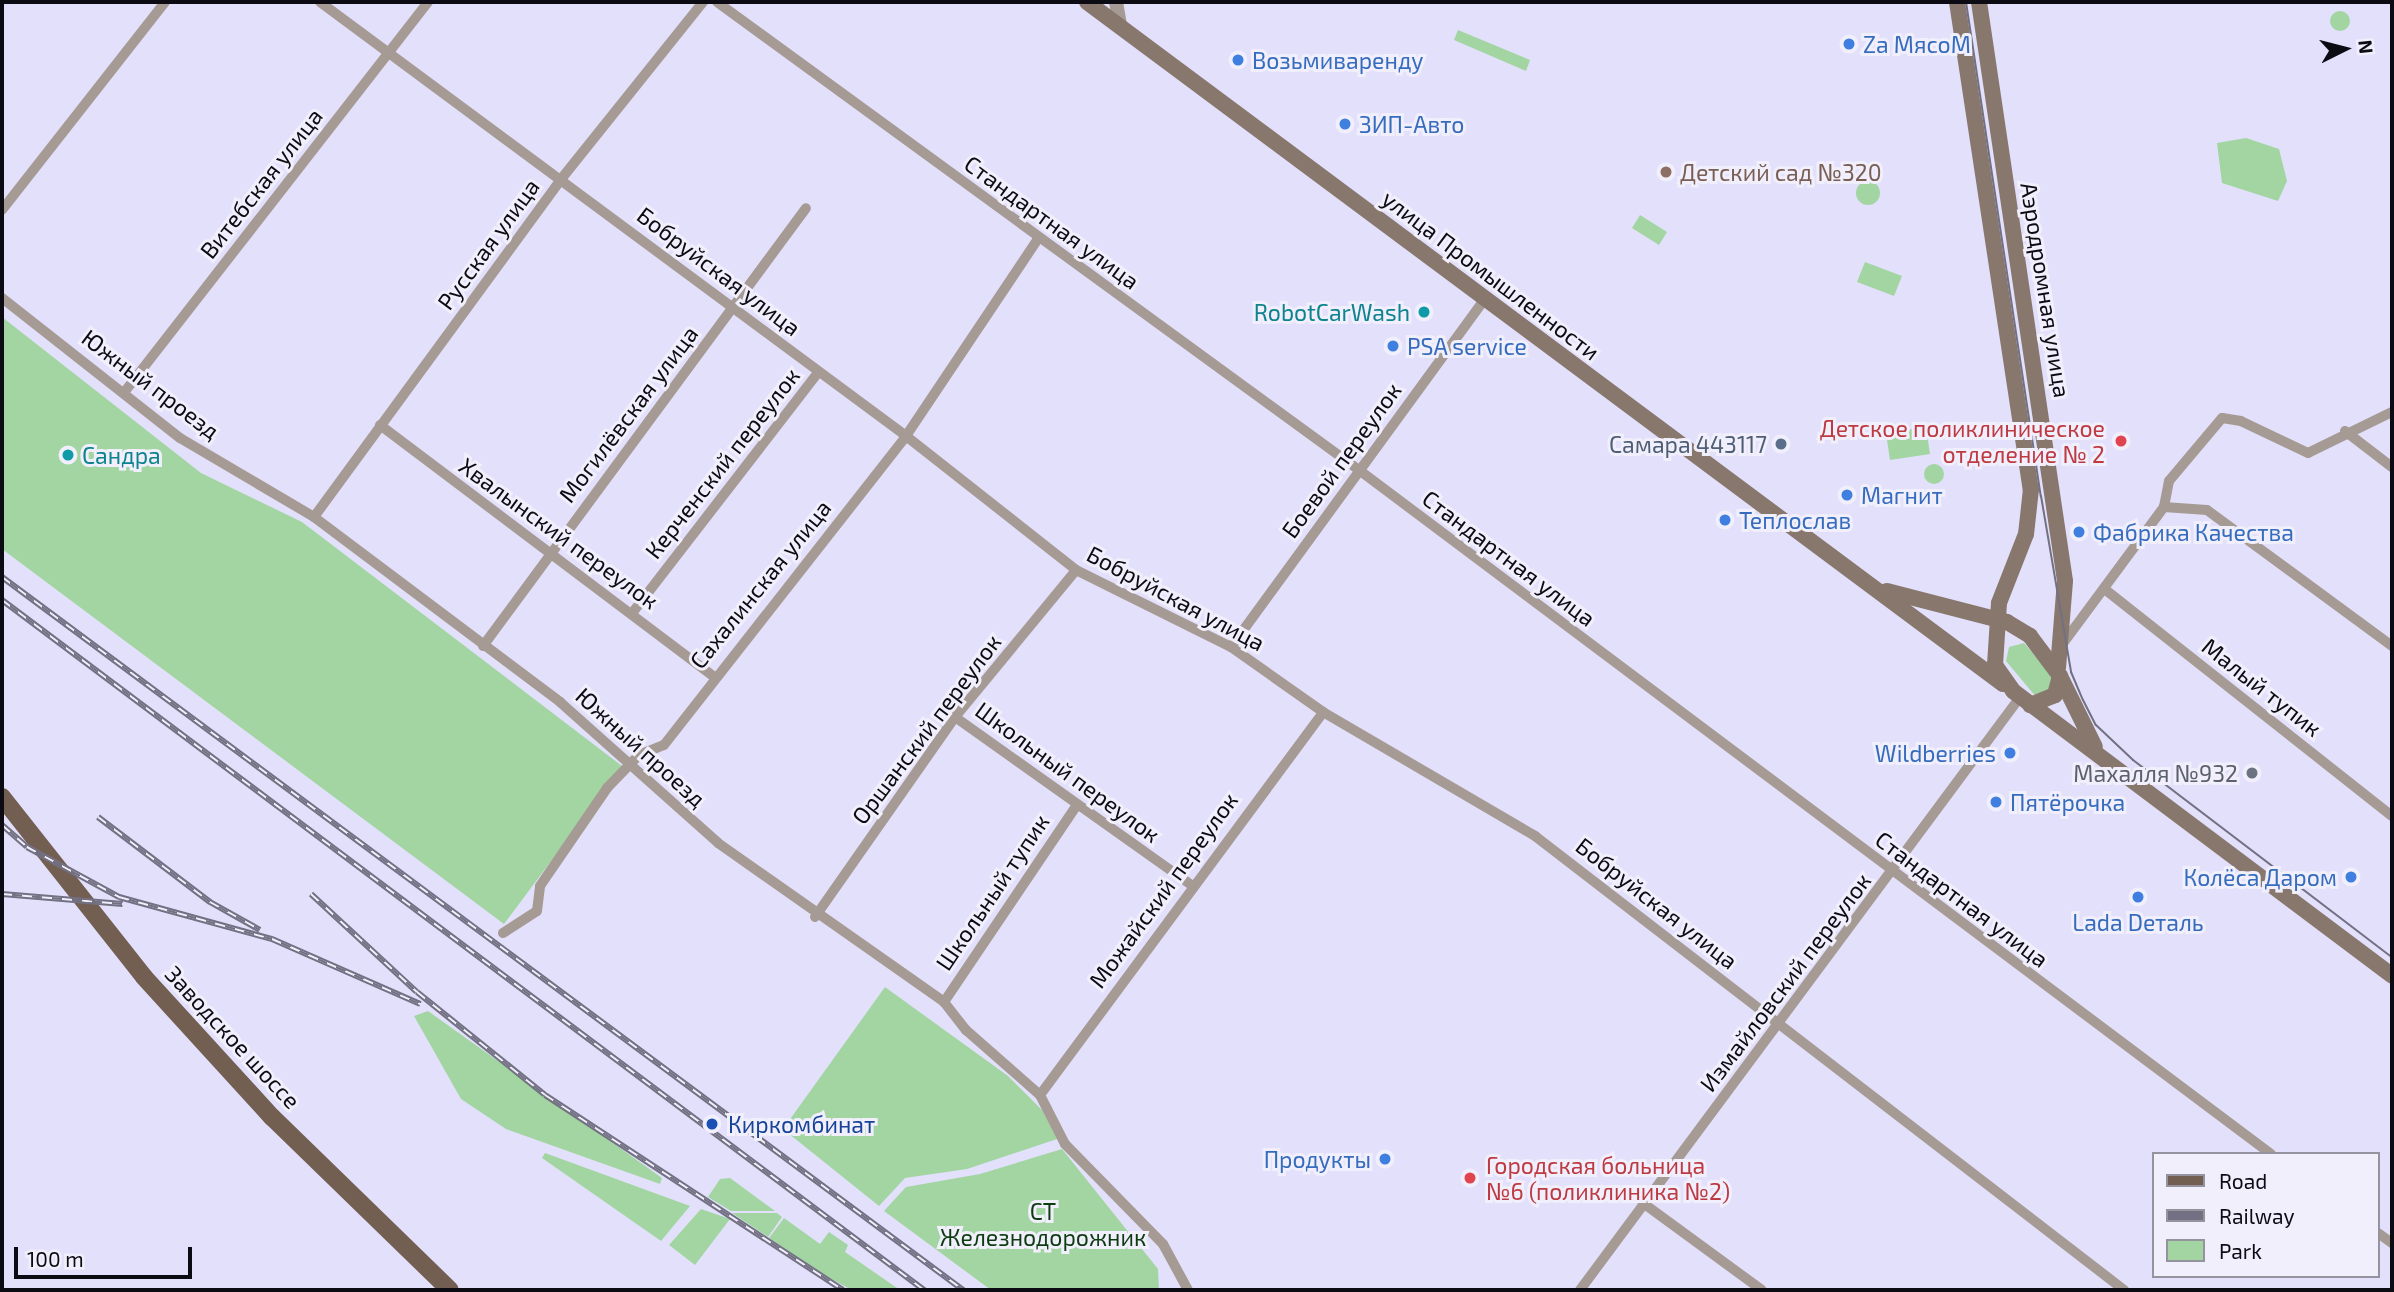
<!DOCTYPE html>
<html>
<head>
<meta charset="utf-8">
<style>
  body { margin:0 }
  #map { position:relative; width:2394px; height:1292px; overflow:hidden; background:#e3e0fc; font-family:"Exo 2",sans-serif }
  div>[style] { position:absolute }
  .green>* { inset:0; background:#a2d5a1 }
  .round { border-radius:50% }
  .minor>* { height:10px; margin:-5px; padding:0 5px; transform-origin:5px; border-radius:5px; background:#a69b94 }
  .tertiary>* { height:14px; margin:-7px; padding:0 7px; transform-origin:7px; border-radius:7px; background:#a69b94 }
  .secondary>* { height:16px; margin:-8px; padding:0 8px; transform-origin:8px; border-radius:8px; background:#88776d }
  .primary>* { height:18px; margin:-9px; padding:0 9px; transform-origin:9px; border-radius:9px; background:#735e52 }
  .tram>* { height:2px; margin:-1px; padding:0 1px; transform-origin:1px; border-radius:1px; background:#727082 }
  .rail>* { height:6px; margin-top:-3px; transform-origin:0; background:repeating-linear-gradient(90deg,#f1effb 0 10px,#727082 0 20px); box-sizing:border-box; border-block:2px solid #727082 }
  .dots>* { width:19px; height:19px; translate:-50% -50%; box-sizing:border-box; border:4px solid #f1effb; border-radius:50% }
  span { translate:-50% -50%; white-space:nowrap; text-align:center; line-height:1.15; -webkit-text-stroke:6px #f1effb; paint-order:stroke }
  .shop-label { font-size:23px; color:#366cbe }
  .left { translate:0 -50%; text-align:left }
  .right { translate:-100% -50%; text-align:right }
  .education-label { font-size:23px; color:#785e54 }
  .street-label { font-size:23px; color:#0c0a13 }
  .culture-label { font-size:23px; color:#0d838f }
  .health-label { font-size:23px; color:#be3a42 }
  .service-label { font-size:23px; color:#4e5e75 }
  .worship-label { font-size:23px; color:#5b616d }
  .transit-label { font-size:23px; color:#164399 }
  .park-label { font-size:23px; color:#0d3c11 }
  .frame { position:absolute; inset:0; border:4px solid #0c0a13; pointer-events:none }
  .legend { position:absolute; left:2152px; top:1152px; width:228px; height:126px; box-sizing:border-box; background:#f1effb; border:2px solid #95939e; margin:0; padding:9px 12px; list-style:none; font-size:21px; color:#0c0a13 }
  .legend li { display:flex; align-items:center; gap:14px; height:35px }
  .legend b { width:35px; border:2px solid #95939e }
  .north { position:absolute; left:2310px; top:14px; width:70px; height:70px; -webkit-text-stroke:5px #f1effb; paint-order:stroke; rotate:84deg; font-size:19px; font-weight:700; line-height:28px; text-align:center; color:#0c0a13 }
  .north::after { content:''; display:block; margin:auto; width:24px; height:32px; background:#0c0a13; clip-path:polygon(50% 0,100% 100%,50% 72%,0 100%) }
  .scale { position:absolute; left:14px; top:1247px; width:178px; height:32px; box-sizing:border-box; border:4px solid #0c0a13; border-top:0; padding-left:9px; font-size:21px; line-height:24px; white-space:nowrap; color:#0c0a13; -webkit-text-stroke:5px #f1effb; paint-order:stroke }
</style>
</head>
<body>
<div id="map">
  <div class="green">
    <i class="round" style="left:2330px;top:11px;width:20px;height:20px"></i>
    <i style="clip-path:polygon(1458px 30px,1530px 60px,1526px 71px,1454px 40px)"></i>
    <i style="clip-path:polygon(2246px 138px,2279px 149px,2287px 181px,2278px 201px,2222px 183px,2217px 143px)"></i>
    <i class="round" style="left:1856px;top:181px;width:24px;height:24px"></i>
    <i style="clip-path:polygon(1640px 215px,1667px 232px,1659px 245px,1632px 228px)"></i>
    <i style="clip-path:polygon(1865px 262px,1902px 276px,1894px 296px,1857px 282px)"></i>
    <i style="clip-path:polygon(2px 317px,201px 473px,302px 522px,622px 766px,504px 924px,2px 549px)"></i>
    <i style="clip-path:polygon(1926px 427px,1930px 454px,1890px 460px,1886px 433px)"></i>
    <i class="round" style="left:1924px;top:464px;width:20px;height:20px"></i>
    <i style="clip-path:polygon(2024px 643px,2051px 674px,2053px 686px,2037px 698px,2006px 661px,2009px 647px)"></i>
    <i style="clip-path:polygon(885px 987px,1008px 1076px,1042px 1110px,1057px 1139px,967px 1169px,905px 1178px,879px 1206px,783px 1129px)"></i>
    <i style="clip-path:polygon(428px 1011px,662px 1178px,660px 1184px,506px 1129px,461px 1099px,414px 1016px)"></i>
    <i style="clip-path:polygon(1062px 1149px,1158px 1269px,1159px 1290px,991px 1290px,884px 1211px,906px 1187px,980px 1174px)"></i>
    <i style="clip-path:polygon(545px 1153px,690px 1206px,661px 1241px,542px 1158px)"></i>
    <i style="clip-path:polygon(730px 1178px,775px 1211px,731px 1211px,708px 1197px,720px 1179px)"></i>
    <i style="clip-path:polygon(701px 1209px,730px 1219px,695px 1265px,669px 1245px)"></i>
    <i style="clip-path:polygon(732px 1213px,777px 1213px,782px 1217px,768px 1237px)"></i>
    <i style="clip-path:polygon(784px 1218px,820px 1244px,829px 1232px,848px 1245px,845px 1252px,900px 1290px,852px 1290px,829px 1278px,769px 1238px)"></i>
  </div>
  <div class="minor">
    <i style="left:320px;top:2px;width:729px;rotate:36.52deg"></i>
    <i style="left:906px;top:436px;width:216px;rotate:38.2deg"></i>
    <i style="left:1076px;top:570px;width:173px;rotate:26.4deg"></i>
    <i style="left:1231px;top:647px;width:113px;rotate:35.2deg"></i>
    <i style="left:1323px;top:712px;width:246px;rotate:30.3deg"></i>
    <i style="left:1535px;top:836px;width:744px;rotate:37.62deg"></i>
    <i style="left:717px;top:2px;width:794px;rotate:36.09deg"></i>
    <i style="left:1359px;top:470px;width:1140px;rotate:36.87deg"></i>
    <i style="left:2px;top:210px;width:264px;rotate:-51.9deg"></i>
    <i style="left:2px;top:298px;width:226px;rotate:38.2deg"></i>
    <i style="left:180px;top:438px;width:156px;rotate:30.5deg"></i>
    <i style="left:314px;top:517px;width:308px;rotate:36.9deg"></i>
    <i style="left:560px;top:702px;width:212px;rotate:41.7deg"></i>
    <i style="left:718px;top:843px;width:276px;rotate:35.1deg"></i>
    <i style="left:944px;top:1002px;width:36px;rotate:52deg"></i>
    <i style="left:966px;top:1030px;width:98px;rotate:41.3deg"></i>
    <i style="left:1040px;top:1095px;width:55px;rotate:63deg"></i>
    <i style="left:1065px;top:1144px;width:140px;rotate:45.6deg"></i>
    <i style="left:1163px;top:1244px;width:52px;rotate:61.5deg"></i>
    <i style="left:126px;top:390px;width:492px;rotate:-52.1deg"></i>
    <i style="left:2392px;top:412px;width:93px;rotate:154deg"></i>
    <i style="left:2308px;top:453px;width:74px;rotate:-154.5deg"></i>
    <i style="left:2241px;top:421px;width:19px;rotate:-171deg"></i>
    <i style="left:2222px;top:418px;width:82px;rotate:130.1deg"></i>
    <i style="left:2169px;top:481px;width:26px;rotate:101deg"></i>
    <i style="left:2164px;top:507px;width:43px;rotate:4deg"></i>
    <i style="left:2207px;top:510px;width:230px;rotate:36.3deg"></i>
    <i style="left:380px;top:425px;width:417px;rotate:37deg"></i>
    <i style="left:2345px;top:431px;width:59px;rotate:37.5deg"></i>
    <i style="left:314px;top:517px;width:420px;rotate:-53.8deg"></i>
    <i style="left:562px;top:178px;width:226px;rotate:-51.3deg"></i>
    <i style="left:2107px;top:591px;width:363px;rotate:38.3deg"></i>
    <i style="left:633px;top:612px;width:302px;rotate:-52.3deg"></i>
    <i style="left:2064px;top:642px;width:168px;rotate:-53.5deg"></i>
    <i style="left:483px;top:646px;width:544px;rotate:-53.59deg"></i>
    <i style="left:1231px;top:647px;width:431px;rotate:-53.9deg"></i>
    <i style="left:955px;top:717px;width:290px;rotate:35.4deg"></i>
    <i style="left:815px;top:917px;width:244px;rotate:-55deg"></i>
    <i style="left:955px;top:717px;width:190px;rotate:-50.5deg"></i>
    <i style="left:503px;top:933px;width:40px;rotate:-32.9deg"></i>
    <i style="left:537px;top:911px;width:25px;rotate:-83deg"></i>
    <i style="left:540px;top:886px;width:119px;rotate:-55.6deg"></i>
    <i style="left:607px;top:788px;width:46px;rotate:-45.9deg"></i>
    <i style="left:639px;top:755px;width:27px;rotate:-22deg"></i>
    <i style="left:664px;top:745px;width:392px;rotate:-51.9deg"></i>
    <i style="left:906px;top:436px;width:237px;rotate:-56.2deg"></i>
    <i style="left:944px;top:1002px;width:236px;rotate:-56deg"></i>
    <i style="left:1040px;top:1095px;width:476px;rotate:-53.5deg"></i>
    <i style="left:1643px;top:1203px;width:147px;rotate:36.2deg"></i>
    <i style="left:2378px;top:1233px;width:17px;rotate:36deg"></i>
    <i style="left:1580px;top:1290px;width:738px;rotate:-53.42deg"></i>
  </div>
  <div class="tertiary">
    <i style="left:1116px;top:2px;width:23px;rotate:80deg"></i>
  </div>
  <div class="secondary">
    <i style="left:1087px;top:2px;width:1142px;rotate:36.67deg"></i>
    <i style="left:1957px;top:2px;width:493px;rotate:81.4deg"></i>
    <i style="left:2031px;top:489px;width:45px;rotate:96.3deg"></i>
    <i style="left:2026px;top:534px;width:74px;rotate:111.4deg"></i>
    <i style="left:1999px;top:603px;width:62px;rotate:93.7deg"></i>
    <i style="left:1995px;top:665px;width:32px;rotate:55deg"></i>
    <i style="left:2013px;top:691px;width:474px;rotate:36.9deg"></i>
    <i style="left:1979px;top:2px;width:585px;rotate:81.55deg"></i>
    <i style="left:2065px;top:581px;width:87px;rotate:94.6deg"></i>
    <i style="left:1887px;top:591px;width:124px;rotate:14.5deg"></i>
    <i style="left:2007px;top:622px;width:27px;rotate:31deg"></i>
    <i style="left:2030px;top:636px;width:50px;rotate:53.1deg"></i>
    <i style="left:2060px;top:676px;width:20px;rotate:105deg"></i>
    <i style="left:2055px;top:695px;width:27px;rotate:158deg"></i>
    <i style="left:2060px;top:676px;width:79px;rotate:63.8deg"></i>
  </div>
  <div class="primary">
    <i style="left:2px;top:797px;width:229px;rotate:51.7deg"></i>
    <i style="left:144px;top:977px;width:190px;rotate:47.6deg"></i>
    <i style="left:272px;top:1117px;width:248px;rotate:44.2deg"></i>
  </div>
  <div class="tram">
    <i style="left:1966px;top:2px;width:500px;rotate:81.4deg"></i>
    <i style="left:2041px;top:496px;width:179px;rotate:80.3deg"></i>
    <i style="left:2071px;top:672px;width:30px;rotate:67deg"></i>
    <i style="left:2083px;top:700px;width:28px;rotate:63deg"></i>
    <i style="left:2096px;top:725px;width:51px;rotate:43.4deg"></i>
    <i style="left:2133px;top:760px;width:325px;rotate:37.3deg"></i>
  </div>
  <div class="rail">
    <i style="left:2px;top:577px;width:1197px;rotate:36.57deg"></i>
    <i style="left:2px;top:600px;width:1152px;rotate:36.81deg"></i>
    <i style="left:98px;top:817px;width:141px;rotate:37.2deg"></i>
    <i style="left:210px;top:902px;width:57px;rotate:29.2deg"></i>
    <i style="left:2px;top:825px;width:33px;rotate:41deg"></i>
    <i style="left:27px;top:847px;width:105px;rotate:28.5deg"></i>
    <i style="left:119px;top:897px;width:159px;rotate:15.4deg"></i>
    <i style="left:272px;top:939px;width:162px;rotate:23.7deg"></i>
    <i style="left:2px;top:894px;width:121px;rotate:4.7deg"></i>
    <i style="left:311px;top:894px;width:144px;rotate:42.8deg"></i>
    <i style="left:417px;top:992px;width:164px;rotate:38.8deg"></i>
    <i style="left:545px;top:1095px;width:356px;rotate:33.2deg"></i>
  </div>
  <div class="dots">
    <i style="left:1849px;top:44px;background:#3f7fe0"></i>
    <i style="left:1238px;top:60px;background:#3f7fe0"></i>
    <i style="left:1345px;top:124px;background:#3f7fe0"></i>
    <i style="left:1666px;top:172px;background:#8d6e63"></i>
    <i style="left:1424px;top:312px;background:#0f9aa8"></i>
    <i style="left:1393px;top:346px;background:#3f7fe0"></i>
    <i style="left:2121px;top:441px;background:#e0444e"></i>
    <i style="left:1781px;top:444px;background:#5c6f8a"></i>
    <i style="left:68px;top:455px;background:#0f9aa8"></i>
    <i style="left:1847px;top:495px;background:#3f7fe0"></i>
    <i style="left:1725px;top:520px;background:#3f7fe0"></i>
    <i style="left:2079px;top:532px;background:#3f7fe0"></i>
    <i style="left:2010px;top:753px;background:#3f7fe0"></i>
    <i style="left:2252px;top:773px;background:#6b7280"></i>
    <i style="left:1996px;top:802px;background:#3f7fe0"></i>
    <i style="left:2351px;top:877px;background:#3f7fe0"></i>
    <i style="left:2138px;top:897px;background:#3f7fe0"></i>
    <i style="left:712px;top:1124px;background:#1a4fb4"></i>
    <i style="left:1385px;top:1159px;background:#3f7fe0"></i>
    <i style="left:1470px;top:1178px;background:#e0444e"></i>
  </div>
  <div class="shop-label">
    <span class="left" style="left:1863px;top:44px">Za МясоМ</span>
    <span class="left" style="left:1252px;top:60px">Возьмиваренду</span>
    <span class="left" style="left:1359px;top:124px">ЗИП-Авто</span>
    <span class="left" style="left:1407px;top:346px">PSA service</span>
    <span class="left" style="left:1861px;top:495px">Магнит</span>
    <span class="left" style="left:1739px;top:520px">Теплослав</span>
    <span class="left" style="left:2093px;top:532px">Фабрика Качества</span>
    <span class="right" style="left:1996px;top:753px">Wildberries</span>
    <span class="left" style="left:2010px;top:802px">Пятёрочка</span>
    <span class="right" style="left:2337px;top:877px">Колёса Даром</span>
    <span style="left:2138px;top:922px">Lada Dеталь</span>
    <span class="right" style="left:1371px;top:1159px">Продукты</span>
  </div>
  <div class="education-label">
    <span class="left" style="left:1680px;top:172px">Детский сад №320</span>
  </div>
  <div class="street-label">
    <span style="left:261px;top:183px;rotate:-52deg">Витебская улица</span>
    <span style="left:1052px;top:222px;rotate:36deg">Стандартная улица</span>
    <span style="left:488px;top:244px;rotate:-54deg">Русская улица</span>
    <span style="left:719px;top:271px;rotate:37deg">Бобруйская улица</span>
    <span style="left:1491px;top:275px;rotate:37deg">улица Промышленности</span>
    <span style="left:2046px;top:290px;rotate:81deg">Аэродромная улица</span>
    <span style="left:151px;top:384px;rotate:37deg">Южный проезд</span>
    <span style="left:628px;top:414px;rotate:-53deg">Могилёвская улица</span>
    <span style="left:1341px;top:460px;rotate:-54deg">Боевой переулок</span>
    <span style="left:722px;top:463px;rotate:-52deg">Керченский переулок</span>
    <span style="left:559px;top:533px;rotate:36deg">Хвалынский переулок</span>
    <span style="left:1509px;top:558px;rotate:37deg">Стандартная улица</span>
    <span style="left:760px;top:584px;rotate:-51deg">Сахалинская улица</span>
    <span style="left:1176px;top:598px;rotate:28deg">Бобруйская улица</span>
    <span style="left:2262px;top:687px;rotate:38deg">Малый тупик</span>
    <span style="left:926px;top:729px;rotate:-53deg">Оршанский переулок</span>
    <span style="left:641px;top:747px;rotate:42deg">Южный проезд</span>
    <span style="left:1068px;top:772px;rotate:36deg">Школьный переулок</span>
    <span style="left:1163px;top:890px;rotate:-54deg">Можайский переулок</span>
    <span style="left:992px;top:892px;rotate:-56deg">Школьный тупик</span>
    <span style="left:1962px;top:899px;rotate:37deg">Стандартная улица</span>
    <span style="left:1657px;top:903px;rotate:38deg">Бобруйская улица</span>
    <span style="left:1785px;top:982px;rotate:-53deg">Измайловский переулок</span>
    <span style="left:233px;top:1037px;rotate:47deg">Заводское шоссе</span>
  </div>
  <div class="culture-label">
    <span class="right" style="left:1410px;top:312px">RobotCarWash</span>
    <span class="left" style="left:82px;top:455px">Сандра</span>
  </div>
  <div class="health-label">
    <span class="right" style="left:2105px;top:441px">Детское поликлиническое<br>отделение № 2</span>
    <span class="left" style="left:1486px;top:1178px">Городская больница<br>№6 (поликлиника №2)</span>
  </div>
  <div class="service-label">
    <span class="right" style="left:1767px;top:444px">Самара 443117</span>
  </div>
  <div class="worship-label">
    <span class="right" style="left:2238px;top:773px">Махалля №932</span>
  </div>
  <div class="transit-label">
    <span class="left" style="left:728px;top:1124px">Киркомбинат</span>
  </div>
  <div class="park-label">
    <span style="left:1043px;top:1224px">СТ<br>Железнодорожник</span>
  </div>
  <div class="frame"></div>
  <ul class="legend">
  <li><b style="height:9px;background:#735e52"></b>Road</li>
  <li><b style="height:9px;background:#727082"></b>Railway</li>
  <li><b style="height:19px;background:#a2d5a1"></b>Park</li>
  </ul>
  <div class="north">N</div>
  <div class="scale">100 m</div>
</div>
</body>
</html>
